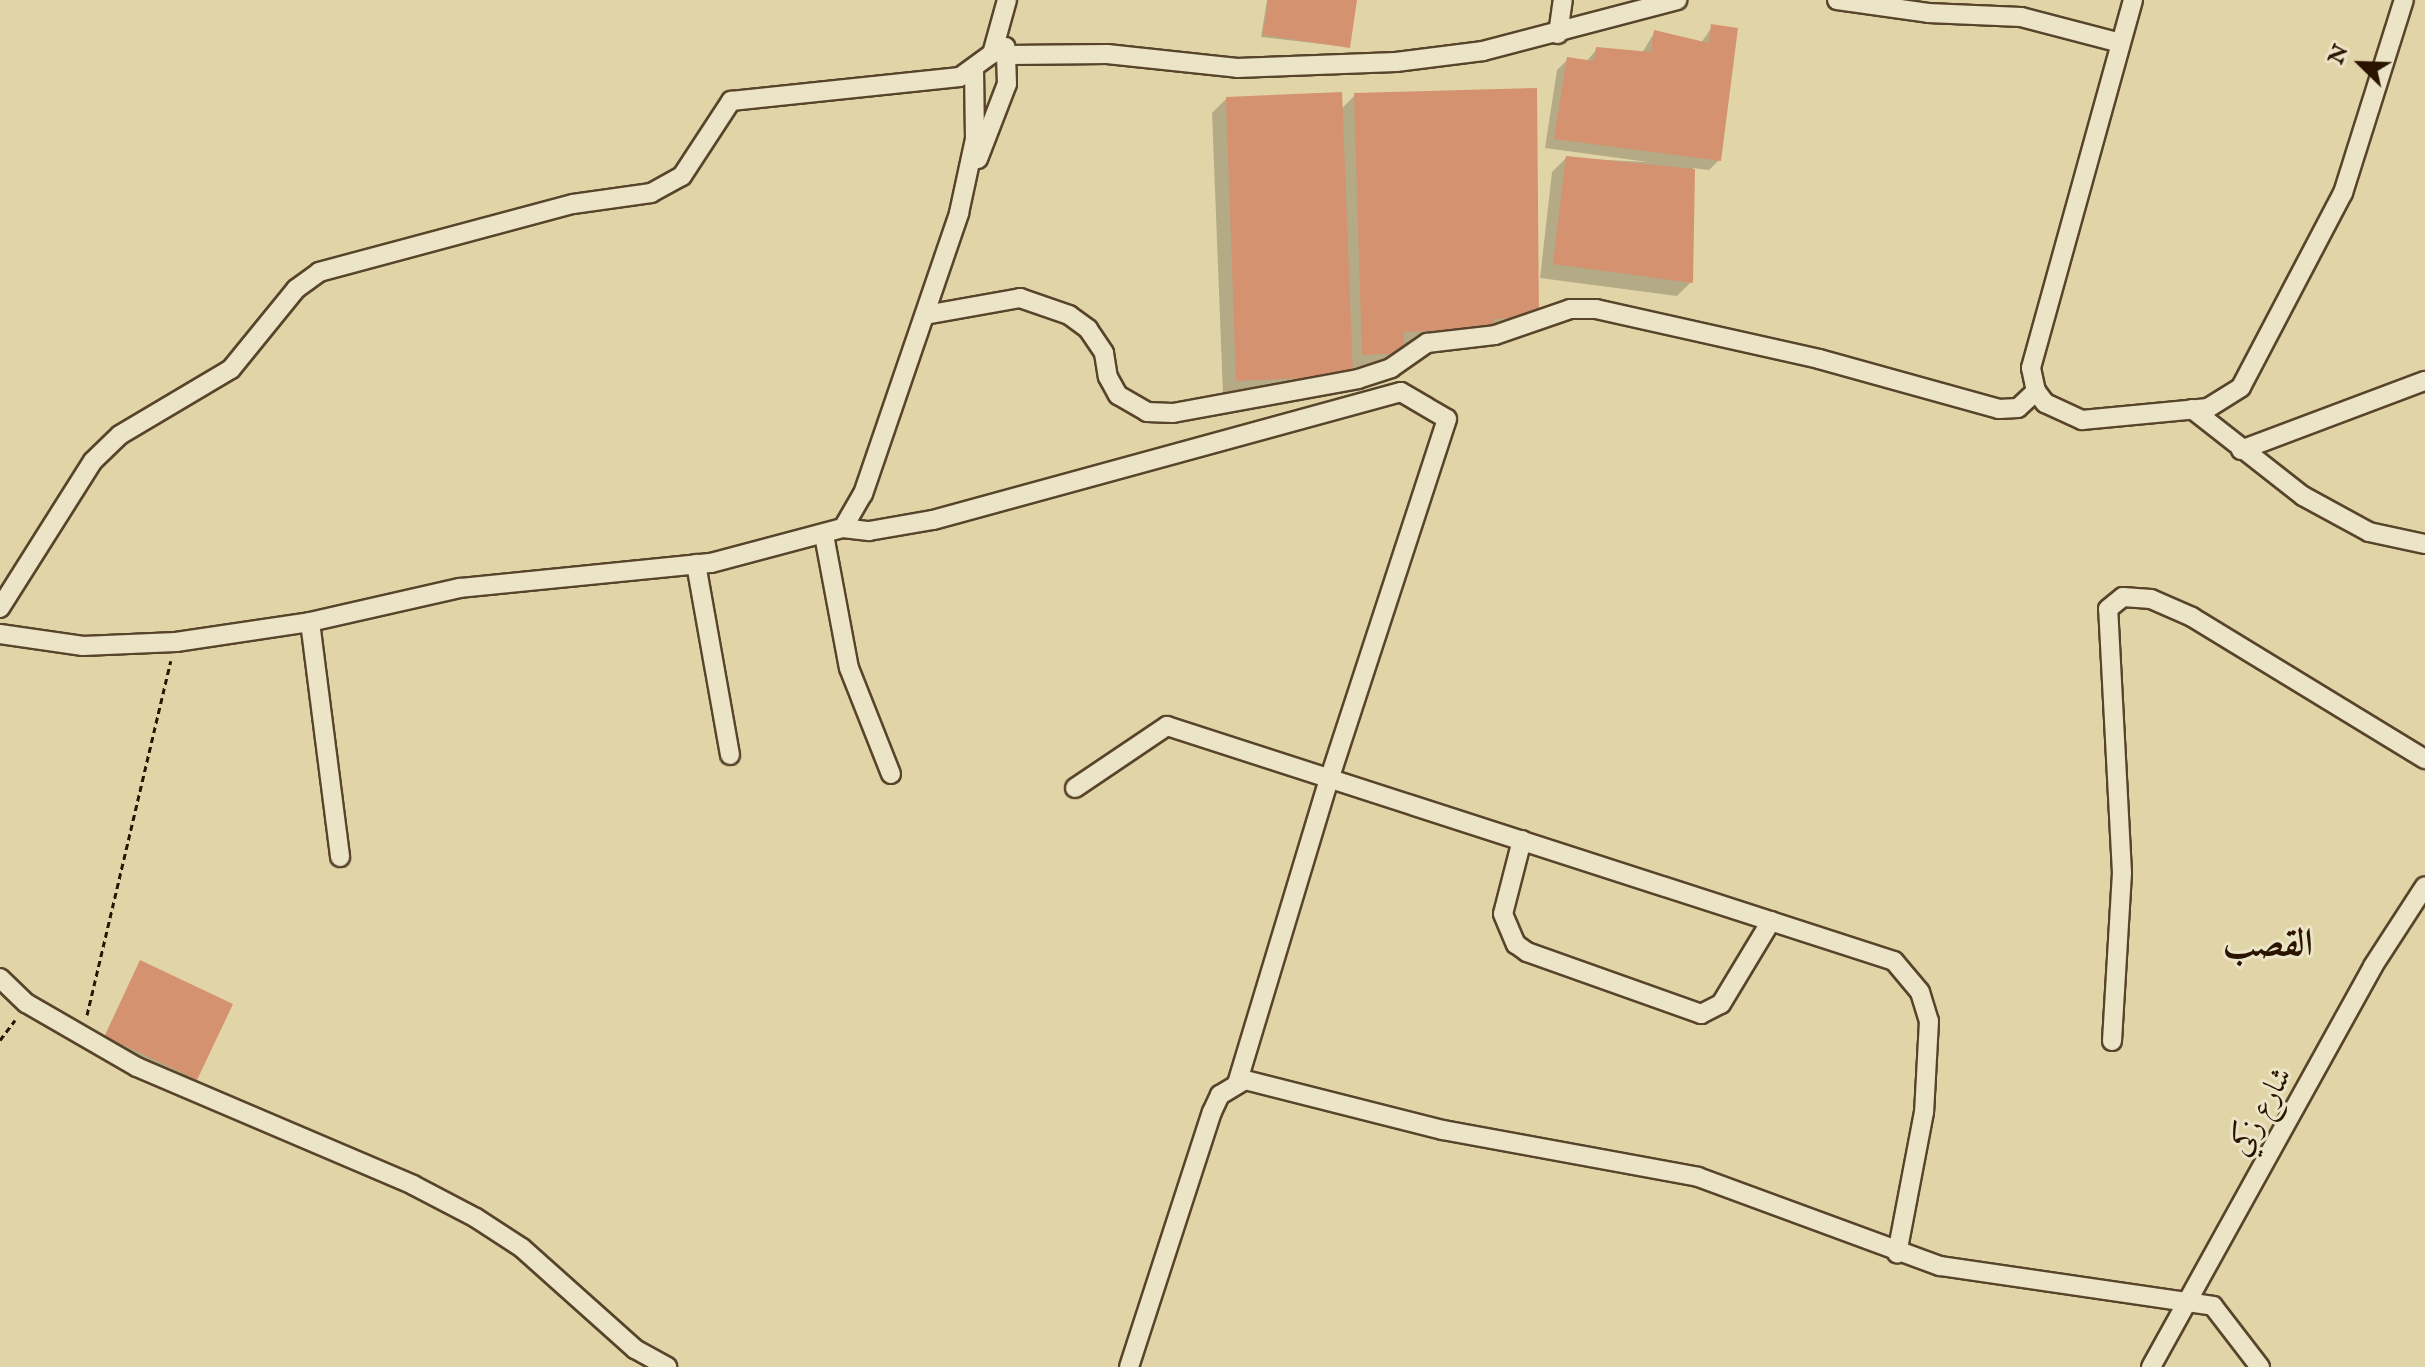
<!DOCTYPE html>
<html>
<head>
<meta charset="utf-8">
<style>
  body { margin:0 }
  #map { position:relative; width:2425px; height:1367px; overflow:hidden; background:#e1d5a8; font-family:"IM FELL English",Amiri,serif }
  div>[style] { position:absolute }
  .shadow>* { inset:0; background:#0003 }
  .building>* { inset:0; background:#d49271 }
  .path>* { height:3px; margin-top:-1.5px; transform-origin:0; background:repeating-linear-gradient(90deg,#2a1300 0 6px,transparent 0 10px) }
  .roads { filter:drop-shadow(2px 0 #58442a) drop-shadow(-2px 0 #58442a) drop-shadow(0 2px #58442a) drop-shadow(0 -2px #58442a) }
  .minor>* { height:18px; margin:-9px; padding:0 9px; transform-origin:9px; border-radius:9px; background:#ece4c6 }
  span { translate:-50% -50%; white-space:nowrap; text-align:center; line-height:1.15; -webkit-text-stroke:6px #ece4c6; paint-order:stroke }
  .street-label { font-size:30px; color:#2a1300 }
  .district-label { font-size:38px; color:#2a1300; font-weight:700 }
  .north { position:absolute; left:2321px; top:24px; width:80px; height:80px; -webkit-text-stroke:6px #ece4c6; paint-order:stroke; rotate:293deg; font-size:22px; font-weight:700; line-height:32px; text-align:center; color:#2a1300 }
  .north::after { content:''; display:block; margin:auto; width:28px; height:36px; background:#2a1300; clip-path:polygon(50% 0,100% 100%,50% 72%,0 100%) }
</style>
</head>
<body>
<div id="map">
  <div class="shadow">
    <i style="clip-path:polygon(1267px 0,1355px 0,1348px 47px,1261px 37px)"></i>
    <i style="clip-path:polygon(1712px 27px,1719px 160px,1709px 170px,1693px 168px,1691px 282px,1677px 296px,1540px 278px,1552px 172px,1566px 158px,1648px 162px,1545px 148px,1557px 70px,1567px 60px,1586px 62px,1597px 49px,1642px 53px,1654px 33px,1701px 43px)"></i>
    <i style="clip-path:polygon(1355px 95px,1537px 316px,1477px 342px,1402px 345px,1388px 367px,1351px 368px,1337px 389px,1223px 394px,1212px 113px,1226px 99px,1341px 109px)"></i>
    <i style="clip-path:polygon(138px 965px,195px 1079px,192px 1081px,103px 1039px)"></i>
  </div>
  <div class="building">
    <i style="clip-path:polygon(1268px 0,1357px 0,1350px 48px,1263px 35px)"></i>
    <i style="clip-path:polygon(1711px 24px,1738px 28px,1721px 161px,1554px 139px,1567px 57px,1594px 61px,1596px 47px,1651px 52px,1654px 30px,1709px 43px)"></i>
    <i style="clip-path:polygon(1537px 88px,1539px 317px,1493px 319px,1494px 328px,1404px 332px,1404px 353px,1362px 355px,1354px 93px)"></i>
    <i style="clip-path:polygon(1342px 92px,1353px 376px,1236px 381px,1226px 97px)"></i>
    <i style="clip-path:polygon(1566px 156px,1695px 169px,1693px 283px,1553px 264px)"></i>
    <i style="clip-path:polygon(140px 960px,233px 1004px,197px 1080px,105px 1036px)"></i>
  </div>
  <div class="path">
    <i style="left:87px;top:1015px;width:364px;rotate:-76.7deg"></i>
    <i style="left:0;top:1040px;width:25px;rotate:-53deg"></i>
  </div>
  <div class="roads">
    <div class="minor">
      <i style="left:1837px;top:0;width:92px;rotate:8.1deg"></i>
      <i style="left:1928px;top:13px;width:93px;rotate:2.5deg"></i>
      <i style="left:2021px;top:17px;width:99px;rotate:14.6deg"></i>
      <i style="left:2133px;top:0;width:382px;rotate:105.5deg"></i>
      <i style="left:2031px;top:368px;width:24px;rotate:78deg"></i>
      <i style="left:2036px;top:391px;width:15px;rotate:53deg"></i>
      <i style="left:2045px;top:403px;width:41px;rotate:24.7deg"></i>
      <i style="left:2082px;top:420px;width:127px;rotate:-5.4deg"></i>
      <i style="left:2208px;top:408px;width:39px;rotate:-32deg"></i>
      <i style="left:2241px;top:387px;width:219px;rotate:-62.3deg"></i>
      <i style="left:2343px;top:193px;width:202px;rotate:-72.5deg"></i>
      <i style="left:1558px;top:34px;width:34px;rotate:-82deg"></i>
      <i style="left:1008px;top:55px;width:99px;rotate:-0.6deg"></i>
      <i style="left:1107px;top:54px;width:131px;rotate:6.1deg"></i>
      <i style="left:1237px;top:68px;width:159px;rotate:-2.2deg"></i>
      <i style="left:1396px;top:62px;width:88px;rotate:-7.2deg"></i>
      <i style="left:1483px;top:51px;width:201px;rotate:-14.7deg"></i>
      <i style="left:978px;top:159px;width:80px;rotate:-68.9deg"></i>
      <i style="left:1007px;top:84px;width:37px;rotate:-92deg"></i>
      <i style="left:925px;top:315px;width:97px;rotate:-10.1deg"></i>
      <i style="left:1020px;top:298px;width:52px;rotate:19.1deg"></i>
      <i style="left:1069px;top:315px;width:24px;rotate:36deg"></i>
      <i style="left:1088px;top:329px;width:29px;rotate:56deg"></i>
      <i style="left:1104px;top:353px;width:24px;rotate:81deg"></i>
      <i style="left:1108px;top:377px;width:21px;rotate:61deg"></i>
      <i style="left:1118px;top:395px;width:34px;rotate:30deg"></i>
      <i style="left:1147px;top:412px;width:26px;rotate:2deg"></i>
      <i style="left:1173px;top:413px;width:188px;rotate:-10.4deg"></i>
      <i style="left:1358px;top:379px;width:35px;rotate:-18deg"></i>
      <i style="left:1391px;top:368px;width:44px;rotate:-34.8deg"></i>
      <i style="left:1427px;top:343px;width:68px;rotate:-6.7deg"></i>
      <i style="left:1495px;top:335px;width:79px;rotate:-19.1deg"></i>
      <i style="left:1570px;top:309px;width:26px"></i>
      <i style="left:1596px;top:309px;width:229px;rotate:12.6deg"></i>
      <i style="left:1819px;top:359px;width:187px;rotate:15.5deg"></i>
      <i style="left:1999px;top:409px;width:19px;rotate:-3deg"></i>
      <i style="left:2018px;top:408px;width:25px;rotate:-43deg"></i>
      <i style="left:2192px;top:409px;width:141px;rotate:38.1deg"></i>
      <i style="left:2303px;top:496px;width:75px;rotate:28.6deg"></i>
      <i style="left:2369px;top:532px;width:57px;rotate:12.1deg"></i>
      <i style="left:2241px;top:450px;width:197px;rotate:-20.6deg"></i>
      <i style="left:843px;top:528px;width:26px;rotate:7deg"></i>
      <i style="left:869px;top:531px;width:65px;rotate:-9.8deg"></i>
      <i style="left:933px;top:520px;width:485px;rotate:-15.3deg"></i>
      <i style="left:1401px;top:392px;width:53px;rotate:30.4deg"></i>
      <i style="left:1447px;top:419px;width:379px;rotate:108.1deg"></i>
      <i style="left:1329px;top:779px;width:318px;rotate:106.8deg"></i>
      <i style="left:824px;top:535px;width:135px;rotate:79.4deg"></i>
      <i style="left:849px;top:668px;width:114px;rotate:68.4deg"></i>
      <i style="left:696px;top:564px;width:194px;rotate:79.9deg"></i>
      <i style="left:0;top:608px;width:174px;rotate:-57.7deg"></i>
      <i style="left:93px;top:461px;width:37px;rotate:-44deg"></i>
      <i style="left:120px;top:435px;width:129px;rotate:-30.7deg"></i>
      <i style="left:231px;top:369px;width:103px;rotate:-50.9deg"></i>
      <i style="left:296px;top:289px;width:29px;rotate:-36deg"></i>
      <i style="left:319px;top:272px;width:263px;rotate:-15deg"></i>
      <i style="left:573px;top:204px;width:79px;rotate:-8deg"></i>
      <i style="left:651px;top:193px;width:35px;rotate:-29deg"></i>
      <i style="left:682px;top:176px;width:90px;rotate:-56.8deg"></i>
      <i style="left:731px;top:101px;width:230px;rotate:-6deg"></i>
      <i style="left:960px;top:77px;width:39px;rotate:-36deg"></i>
      <i style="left:992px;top:54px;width:56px;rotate:-74.5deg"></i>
      <i style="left:310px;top:622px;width:237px;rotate:82.7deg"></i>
      <i style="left:0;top:634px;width:84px;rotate:8.2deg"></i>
      <i style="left:83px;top:646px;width:93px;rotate:-2.5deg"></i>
      <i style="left:176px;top:642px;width:135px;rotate:-8.5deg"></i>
      <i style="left:310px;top:622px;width:154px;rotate:-12.8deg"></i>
      <i style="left:460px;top:588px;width:252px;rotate:-5.7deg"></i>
      <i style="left:711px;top:563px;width:137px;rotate:-14.9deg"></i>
      <i style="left:843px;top:528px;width:39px;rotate:-60deg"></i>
      <i style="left:863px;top:494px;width:297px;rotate:-71.1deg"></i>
      <i style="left:959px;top:213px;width:76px;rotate:-77.8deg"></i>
      <i style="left:975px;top:139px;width:69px;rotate:-90.8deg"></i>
      <i style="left:1075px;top:788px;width:111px;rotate:-34deg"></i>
      <i style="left:1167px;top:726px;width:764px;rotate:17.91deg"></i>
      <i style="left:1894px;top:961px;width:40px;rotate:50deg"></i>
      <i style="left:1920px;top:992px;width:30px;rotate:73deg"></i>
      <i style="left:1929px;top:1021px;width:91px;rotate:93.1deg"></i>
      <i style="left:1924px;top:1112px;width:144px;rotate:100.8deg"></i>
      <i style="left:1522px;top:840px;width:76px;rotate:104.4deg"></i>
      <i style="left:1503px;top:914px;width:33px;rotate:67deg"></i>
      <i style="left:1516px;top:944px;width:14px;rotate:36deg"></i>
      <i style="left:1527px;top:952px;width:185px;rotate:19.6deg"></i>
      <i style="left:1701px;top:1014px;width:22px;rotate:-27deg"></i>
      <i style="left:1721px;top:1004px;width:97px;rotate:-58.9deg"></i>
      <i style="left:0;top:978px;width:36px;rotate:44deg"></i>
      <i style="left:26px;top:1003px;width:128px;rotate:30deg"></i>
      <i style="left:137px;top:1067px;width:300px;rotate:23.1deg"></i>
      <i style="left:413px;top:1185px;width:71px;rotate:27.6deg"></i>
      <i style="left:476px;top:1218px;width:55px;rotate:33.1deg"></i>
      <i style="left:522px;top:1248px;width:152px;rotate:41.8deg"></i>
      <i style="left:635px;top:1349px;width:37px;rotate:29deg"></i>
      <i style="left:2112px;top:1041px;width:168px;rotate:-86.6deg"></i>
      <i style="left:2122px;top:873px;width:264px;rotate:-93deg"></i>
      <i style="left:2108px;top:609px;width:19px;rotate:-39deg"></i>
      <i style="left:2123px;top:597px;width:28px;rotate:4deg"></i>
      <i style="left:2151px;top:599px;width:45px;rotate:23.7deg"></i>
      <i style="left:2192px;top:617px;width:273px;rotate:31.4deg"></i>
      <i style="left:1129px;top:1367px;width:268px;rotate:-72deg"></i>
      <i style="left:1212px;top:1112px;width:19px;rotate:-65deg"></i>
      <i style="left:1220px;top:1095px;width:29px;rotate:-31deg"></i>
      <i style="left:1245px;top:1080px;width:204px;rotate:14.2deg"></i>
      <i style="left:1443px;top:1130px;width:259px;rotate:10.4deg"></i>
      <i style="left:1698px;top:1177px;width:258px;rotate:20.2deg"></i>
      <i style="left:1940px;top:1266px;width:276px;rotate:8.3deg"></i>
      <i style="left:2213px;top:1306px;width:77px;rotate:52.4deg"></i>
      <i style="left:2151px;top:1367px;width:458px;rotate:-61deg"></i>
      <i style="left:2373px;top:966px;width:95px;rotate:-57deg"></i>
    </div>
  </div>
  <div class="street-label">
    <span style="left:2262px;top:1112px;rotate:-61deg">شارع زكي</span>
  </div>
  <div class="district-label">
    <span style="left:2268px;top:946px">القصب</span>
  </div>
  <div class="north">N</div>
</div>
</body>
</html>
